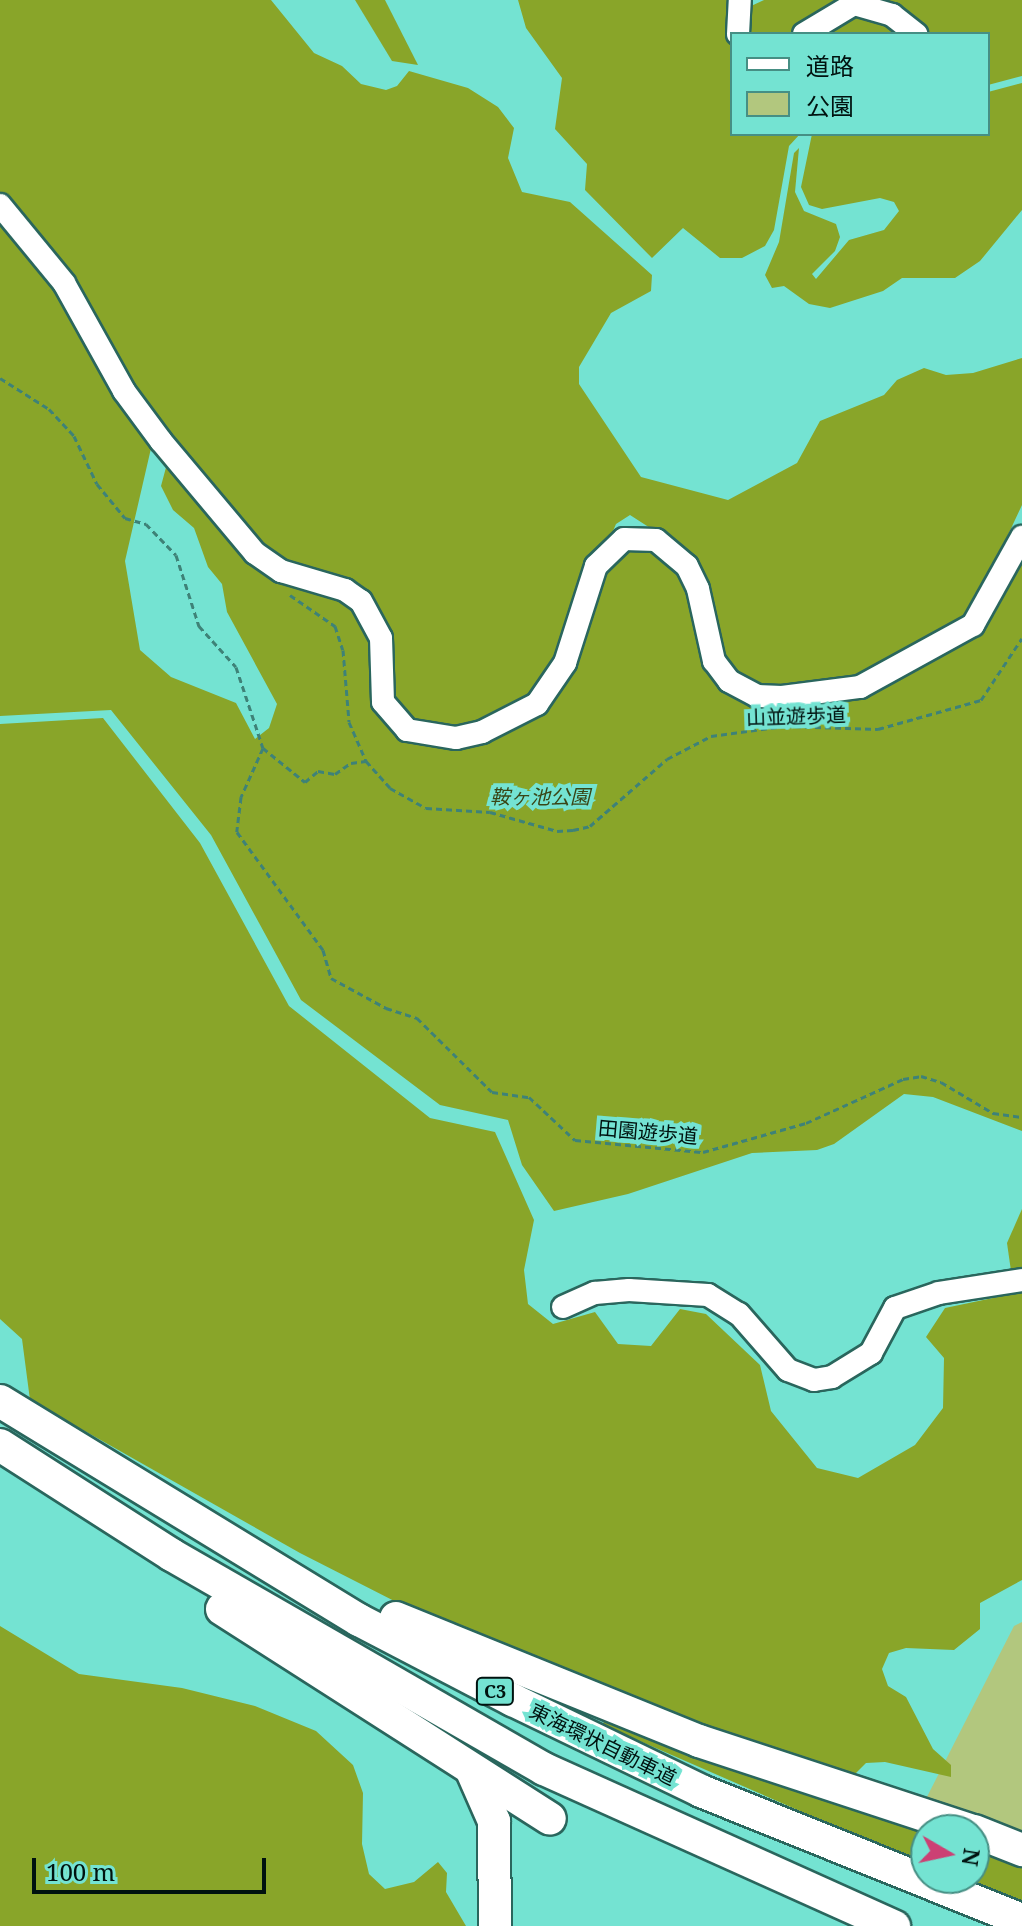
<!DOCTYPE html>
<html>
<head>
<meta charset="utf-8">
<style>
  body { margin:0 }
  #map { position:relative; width:1022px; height:1926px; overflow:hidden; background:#74e3d2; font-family:"Noto Serif","Noto Sans JP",serif }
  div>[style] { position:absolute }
  .green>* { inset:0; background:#b2c77e }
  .forest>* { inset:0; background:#89a529 }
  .path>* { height:3px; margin-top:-1.5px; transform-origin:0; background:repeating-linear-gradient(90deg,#3e8277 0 6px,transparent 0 10px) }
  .roads { filter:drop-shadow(2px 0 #2a665d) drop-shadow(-2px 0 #2a665d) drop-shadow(0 2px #2a665d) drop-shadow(0 -2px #2a665d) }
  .minor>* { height:22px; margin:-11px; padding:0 11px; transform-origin:11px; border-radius:11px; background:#fff }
  .highway>* { height:32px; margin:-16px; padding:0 16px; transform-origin:16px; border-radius:16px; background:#fff }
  span { translate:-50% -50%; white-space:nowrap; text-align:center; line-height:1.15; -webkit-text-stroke:8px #74e3d2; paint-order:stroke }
  .shield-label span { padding:2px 6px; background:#74e3d2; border:2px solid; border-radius:6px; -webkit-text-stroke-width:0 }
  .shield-label { font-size:18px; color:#00120f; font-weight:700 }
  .street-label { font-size:20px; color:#00120f }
  .park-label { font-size:20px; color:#394516; font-style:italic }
  .legend { position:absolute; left:730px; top:32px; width:260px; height:104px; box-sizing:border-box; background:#74e3d2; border:2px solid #468f84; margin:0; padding:10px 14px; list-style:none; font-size:24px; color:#00120f }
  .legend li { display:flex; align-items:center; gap:16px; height:40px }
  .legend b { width:40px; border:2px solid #468f84 }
  .north { position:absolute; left:910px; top:1814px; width:80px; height:80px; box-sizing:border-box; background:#74e3d2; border:2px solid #468f84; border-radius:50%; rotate:99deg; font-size:22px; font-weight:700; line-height:32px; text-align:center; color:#00120f }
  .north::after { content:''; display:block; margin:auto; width:28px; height:36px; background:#cc4074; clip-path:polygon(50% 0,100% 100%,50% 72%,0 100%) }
  .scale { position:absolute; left:32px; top:1858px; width:234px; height:36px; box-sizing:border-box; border:4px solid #00120f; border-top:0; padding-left:10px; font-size:24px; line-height:28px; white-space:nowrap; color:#00120f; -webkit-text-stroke:6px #74e3d2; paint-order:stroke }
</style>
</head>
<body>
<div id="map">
  <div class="green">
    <i style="clip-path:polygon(1022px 1622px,1022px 1876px,974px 1830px,926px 1830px,905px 1840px,1014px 1626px)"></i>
  </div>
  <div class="forest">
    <i style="clip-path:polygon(0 0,271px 0,314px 53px,342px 66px,361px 84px,386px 90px,397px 86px,409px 71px,468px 88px,498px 107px,514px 128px,508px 158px,522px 192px,570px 202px,652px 275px,651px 291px,611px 313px,579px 367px,579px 384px,641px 477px,728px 500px,797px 463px,820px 421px,884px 395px,897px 380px,924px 368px,946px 375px,973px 373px,1022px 358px,1022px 505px,971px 614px,860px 677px,770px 689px,735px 676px,720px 654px,711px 595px,689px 553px,630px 515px,616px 524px,554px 669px,528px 700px,463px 730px,409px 722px,391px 702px,380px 617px,268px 557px,130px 385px,38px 235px,0 193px)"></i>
    <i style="clip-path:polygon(355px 0,385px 0,418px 65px,392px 61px)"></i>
    <i style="clip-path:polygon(518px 0,734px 0,732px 134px,800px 134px,789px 146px,774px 230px,765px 246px,742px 258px,720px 258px,683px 228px,652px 258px,585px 190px,587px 164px,555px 129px,562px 78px,526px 28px)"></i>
    <i style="clip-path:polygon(764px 0,1022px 0,1022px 76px,988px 85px,988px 34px,923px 34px,870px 2px,800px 34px,743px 34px,749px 7px)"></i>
    <i style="clip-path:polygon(862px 10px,909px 34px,812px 34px)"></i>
    <i style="clip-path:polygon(1022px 83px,1022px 210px,980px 261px,955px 278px,902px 278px,883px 291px,830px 308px,809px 304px,784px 286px,772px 288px,765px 275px,779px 242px,794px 153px,799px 148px,795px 192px,804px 211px,836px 224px,840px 237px,835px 251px,812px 274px,816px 279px,849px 240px,884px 230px,899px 211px,894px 202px,880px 198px,822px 209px,809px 205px,801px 187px,812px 134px,988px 134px,988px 92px)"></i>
    <i style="clip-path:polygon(0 215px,30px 248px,152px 444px,125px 561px,140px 650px,171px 677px,236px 703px,255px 739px,269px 728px,277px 704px,227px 612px,222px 584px,208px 567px,194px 528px,173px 510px,161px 486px,168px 460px,228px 535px,361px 612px,403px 735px,536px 714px,600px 574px,627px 546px,653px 547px,687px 579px,711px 674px,813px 702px,974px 632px,1022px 544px,1022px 1131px,933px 1097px,904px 1094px,834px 1144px,817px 1150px,752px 1153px,628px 1194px,554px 1211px,522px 1165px,508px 1120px,440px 1105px,301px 1000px,211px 835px,111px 710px,0 716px)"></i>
    <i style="clip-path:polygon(103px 718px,200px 843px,289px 1006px,430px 1118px,495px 1132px,534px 1220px,524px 1270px,528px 1304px,553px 1324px,595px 1312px,618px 1344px,651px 1346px,680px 1309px,706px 1314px,760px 1365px,771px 1411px,817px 1468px,858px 1478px,915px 1445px,943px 1408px,944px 1358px,926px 1337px,945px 1308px,1022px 1292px,1022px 1580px,980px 1603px,980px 1629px,954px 1650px,906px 1648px,889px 1653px,882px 1669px,888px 1686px,906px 1697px,933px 1749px,951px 1765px,951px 1777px,885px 1762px,866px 1763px,850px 1779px,461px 1635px,300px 1553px,30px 1400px,22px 1339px,0 1319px,0 724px)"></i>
    <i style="clip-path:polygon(1022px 1209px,1022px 1277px,1012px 1278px,1007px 1243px)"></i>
    <i style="clip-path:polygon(0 1626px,79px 1674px,182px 1688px,255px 1706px,316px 1731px,353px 1765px,363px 1793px,362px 1844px,369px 1874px,385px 1889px,414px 1882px,438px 1862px,447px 1873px,446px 1892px,466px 1926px,0 1926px)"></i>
    <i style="clip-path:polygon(605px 1715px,926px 1830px,926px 1866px,603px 1725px)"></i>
    <i style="clip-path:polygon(974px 1846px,1022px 1864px,1022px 1901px,957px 1878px,974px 1878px)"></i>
  </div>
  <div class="path">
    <i style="left:0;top:378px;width:58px;rotate:32.3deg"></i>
    <i style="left:49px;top:409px;width:37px;rotate:47deg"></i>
    <i style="left:74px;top:436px;width:53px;rotate:64.4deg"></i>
    <i style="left:97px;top:484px;width:44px;rotate:50.5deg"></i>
    <i style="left:125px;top:518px;width:22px;rotate:16deg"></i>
    <i style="left:146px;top:524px;width:43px;rotate:45.9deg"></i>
    <i style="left:176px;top:555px;width:75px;rotate:72.1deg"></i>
    <i style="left:199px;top:626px;width:55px;rotate:47.9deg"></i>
    <i style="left:236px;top:667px;width:85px;rotate:71.6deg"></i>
    <i style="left:263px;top:748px;width:54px;rotate:39deg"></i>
    <i style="left:305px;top:782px;width:17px;rotate:-40deg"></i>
    <i style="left:318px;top:771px;width:17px;rotate:10deg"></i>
    <i style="left:335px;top:774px;width:19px;rotate:-35deg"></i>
    <i style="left:351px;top:763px;width:15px;rotate:-8deg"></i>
    <i style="left:366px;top:761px;width:36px;rotate:48deg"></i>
    <i style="left:390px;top:788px;width:41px;rotate:29.1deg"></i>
    <i style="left:426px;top:808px;width:64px;rotate:3.6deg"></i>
    <i style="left:490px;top:812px;width:70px;rotate:15.8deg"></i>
    <i style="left:557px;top:831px;width:16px;rotate:-4deg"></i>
    <i style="left:573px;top:830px;width:17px;rotate:-13deg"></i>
    <i style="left:590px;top:826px;width:102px;rotate:-41deg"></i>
    <i style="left:667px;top:759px;width:50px;rotate:-27.6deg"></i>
    <i style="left:711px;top:736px;width:75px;rotate:-7.7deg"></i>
    <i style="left:785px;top:726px;width:93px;rotate:1.8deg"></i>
    <i style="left:878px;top:729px;width:107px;rotate:-15.7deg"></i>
    <i style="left:981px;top:700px;width:74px;rotate:-56.5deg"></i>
    <i style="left:290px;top:595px;width:55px;rotate:34.6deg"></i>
    <i style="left:335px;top:626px;width:25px;rotate:72deg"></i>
    <i style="left:343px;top:650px;width:72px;rotate:85.2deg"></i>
    <i style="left:349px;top:722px;width:43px;rotate:66.4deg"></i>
    <i style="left:263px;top:748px;width:54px;rotate:114.2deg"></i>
    <i style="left:241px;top:797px;width:35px;rotate:97deg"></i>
    <i style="left:237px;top:832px;width:146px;rotate:53.9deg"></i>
    <i style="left:323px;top:950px;width:29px;rotate:74deg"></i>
    <i style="left:331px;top:978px;width:63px;rotate:28.6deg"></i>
    <i style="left:386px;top:1008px;width:33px;rotate:18deg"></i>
    <i style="left:417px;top:1018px;width:105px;rotate:44.6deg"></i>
    <i style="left:492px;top:1092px;width:37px;rotate:8deg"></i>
    <i style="left:529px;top:1097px;width:63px;rotate:43.1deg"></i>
    <i style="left:575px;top:1140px;width:129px;rotate:5.4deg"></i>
    <i style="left:703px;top:1152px;width:107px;rotate:-15.7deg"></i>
    <i style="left:806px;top:1123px;width:107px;rotate:-24.4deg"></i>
    <i style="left:903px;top:1079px;width:18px;rotate:-9deg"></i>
    <i style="left:921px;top:1076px;width:21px;rotate:17deg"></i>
    <i style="left:941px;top:1082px;width:61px;rotate:30.8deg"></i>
    <i style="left:993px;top:1113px;width:29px;rotate:8deg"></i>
  </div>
  <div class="roads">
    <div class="minor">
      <i style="left:738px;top:34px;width:34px;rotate:-87deg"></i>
      <i style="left:804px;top:34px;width:58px;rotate:-31deg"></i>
      <i style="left:854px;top:4px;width:40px;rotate:16deg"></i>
      <i style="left:892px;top:15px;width:31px;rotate:38deg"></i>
      <i style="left:0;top:205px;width:101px;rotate:50.6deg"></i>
      <i style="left:64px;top:283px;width:124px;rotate:60.9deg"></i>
      <i style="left:124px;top:391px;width:62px;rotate:53.5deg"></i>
      <i style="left:161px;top:441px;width:146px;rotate:50deg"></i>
      <i style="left:255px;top:553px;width:32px;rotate:35deg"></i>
      <i style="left:281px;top:571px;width:67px;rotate:16.5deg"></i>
      <i style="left:345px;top:590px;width:19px;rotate:35deg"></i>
      <i style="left:361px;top:601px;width:42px;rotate:61.6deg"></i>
      <i style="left:381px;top:638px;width:64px;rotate:88.2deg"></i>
      <i style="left:383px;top:702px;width:37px;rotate:49deg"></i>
      <i style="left:407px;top:730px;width:50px;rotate:9.3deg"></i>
      <i style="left:456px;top:738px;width:27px;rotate:-13deg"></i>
      <i style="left:482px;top:732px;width:62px;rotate:-27deg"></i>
      <i style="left:537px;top:704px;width:50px;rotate:-55.7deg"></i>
      <i style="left:565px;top:663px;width:102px;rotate:-72.3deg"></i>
      <i style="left:596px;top:566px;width:39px;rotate:-44deg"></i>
      <i style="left:624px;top:539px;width:32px;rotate:2deg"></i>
      <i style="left:656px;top:540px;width:40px;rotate:40deg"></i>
      <i style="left:687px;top:566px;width:25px;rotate:64deg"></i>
      <i style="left:698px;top:589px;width:74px;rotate:77.5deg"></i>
      <i style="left:714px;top:661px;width:25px;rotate:53deg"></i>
      <i style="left:729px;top:681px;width:32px;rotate:28deg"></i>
      <i style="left:757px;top:696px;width:25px;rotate:2deg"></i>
      <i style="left:782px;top:697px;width:79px;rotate:-7.3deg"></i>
      <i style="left:860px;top:687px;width:129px;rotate:-28.8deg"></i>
      <i style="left:973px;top:625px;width:101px;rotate:-60.9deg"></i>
      <i style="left:563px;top:1307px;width:35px;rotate:-24deg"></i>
      <i style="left:595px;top:1293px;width:34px;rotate:-5deg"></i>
      <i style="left:629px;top:1290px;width:79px;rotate:3.6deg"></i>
      <i style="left:708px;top:1295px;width:36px;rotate:32deg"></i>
      <i style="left:739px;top:1314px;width:74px;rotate:48.8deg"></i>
      <i style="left:788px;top:1370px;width:28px;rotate:21deg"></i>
      <i style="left:814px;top:1380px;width:18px;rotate:-9deg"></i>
      <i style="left:832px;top:1377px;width:46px;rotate:-31.6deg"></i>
      <i style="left:871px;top:1353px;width:51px;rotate:-61.9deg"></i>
      <i style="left:895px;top:1308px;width:46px;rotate:-18.8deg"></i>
      <i style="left:939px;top:1293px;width:84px;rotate:-8.9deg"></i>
    </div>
    <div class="highway">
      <i style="left:0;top:1401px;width:421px;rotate:31.4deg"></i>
      <i style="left:359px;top:1620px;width:174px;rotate:27.5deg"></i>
      <i style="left:513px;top:1700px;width:209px;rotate:25.8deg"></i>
      <i style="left:701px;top:1791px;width:346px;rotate:21.9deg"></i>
      <i style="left:0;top:1445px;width:204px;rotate:32.6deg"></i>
      <i style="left:172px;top:1555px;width:429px;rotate:29.9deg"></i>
      <i style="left:544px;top:1769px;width:384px;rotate:24.2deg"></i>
      <i style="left:222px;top:1609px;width:389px;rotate:32.6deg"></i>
      <i style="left:396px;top:1618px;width:327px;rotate:22.1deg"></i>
      <i style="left:699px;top:1741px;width:285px;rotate:18.2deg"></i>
      <i style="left:472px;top:1771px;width:55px;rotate:66.3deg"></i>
      <i style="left:494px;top:1821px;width:105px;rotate:89.5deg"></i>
      <i style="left:974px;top:1831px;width:52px;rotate:21.6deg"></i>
    </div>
  </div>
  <div class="shield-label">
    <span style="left:495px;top:1691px">C3</span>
  </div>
  <div class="street-label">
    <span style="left:796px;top:716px;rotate:-2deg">山並遊歩道</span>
    <span style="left:648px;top:1132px;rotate:5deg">田園遊歩道</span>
    <span style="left:603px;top:1744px;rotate:26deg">東海環状自動車道</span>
  </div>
  <div class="park-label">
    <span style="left:540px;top:796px">鞍ヶ池公園</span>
  </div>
  <ul class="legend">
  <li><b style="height:10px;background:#fff"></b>道路</li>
  <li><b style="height:22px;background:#b2c77e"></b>公園</li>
  </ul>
  <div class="north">N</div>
  <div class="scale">100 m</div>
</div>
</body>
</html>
